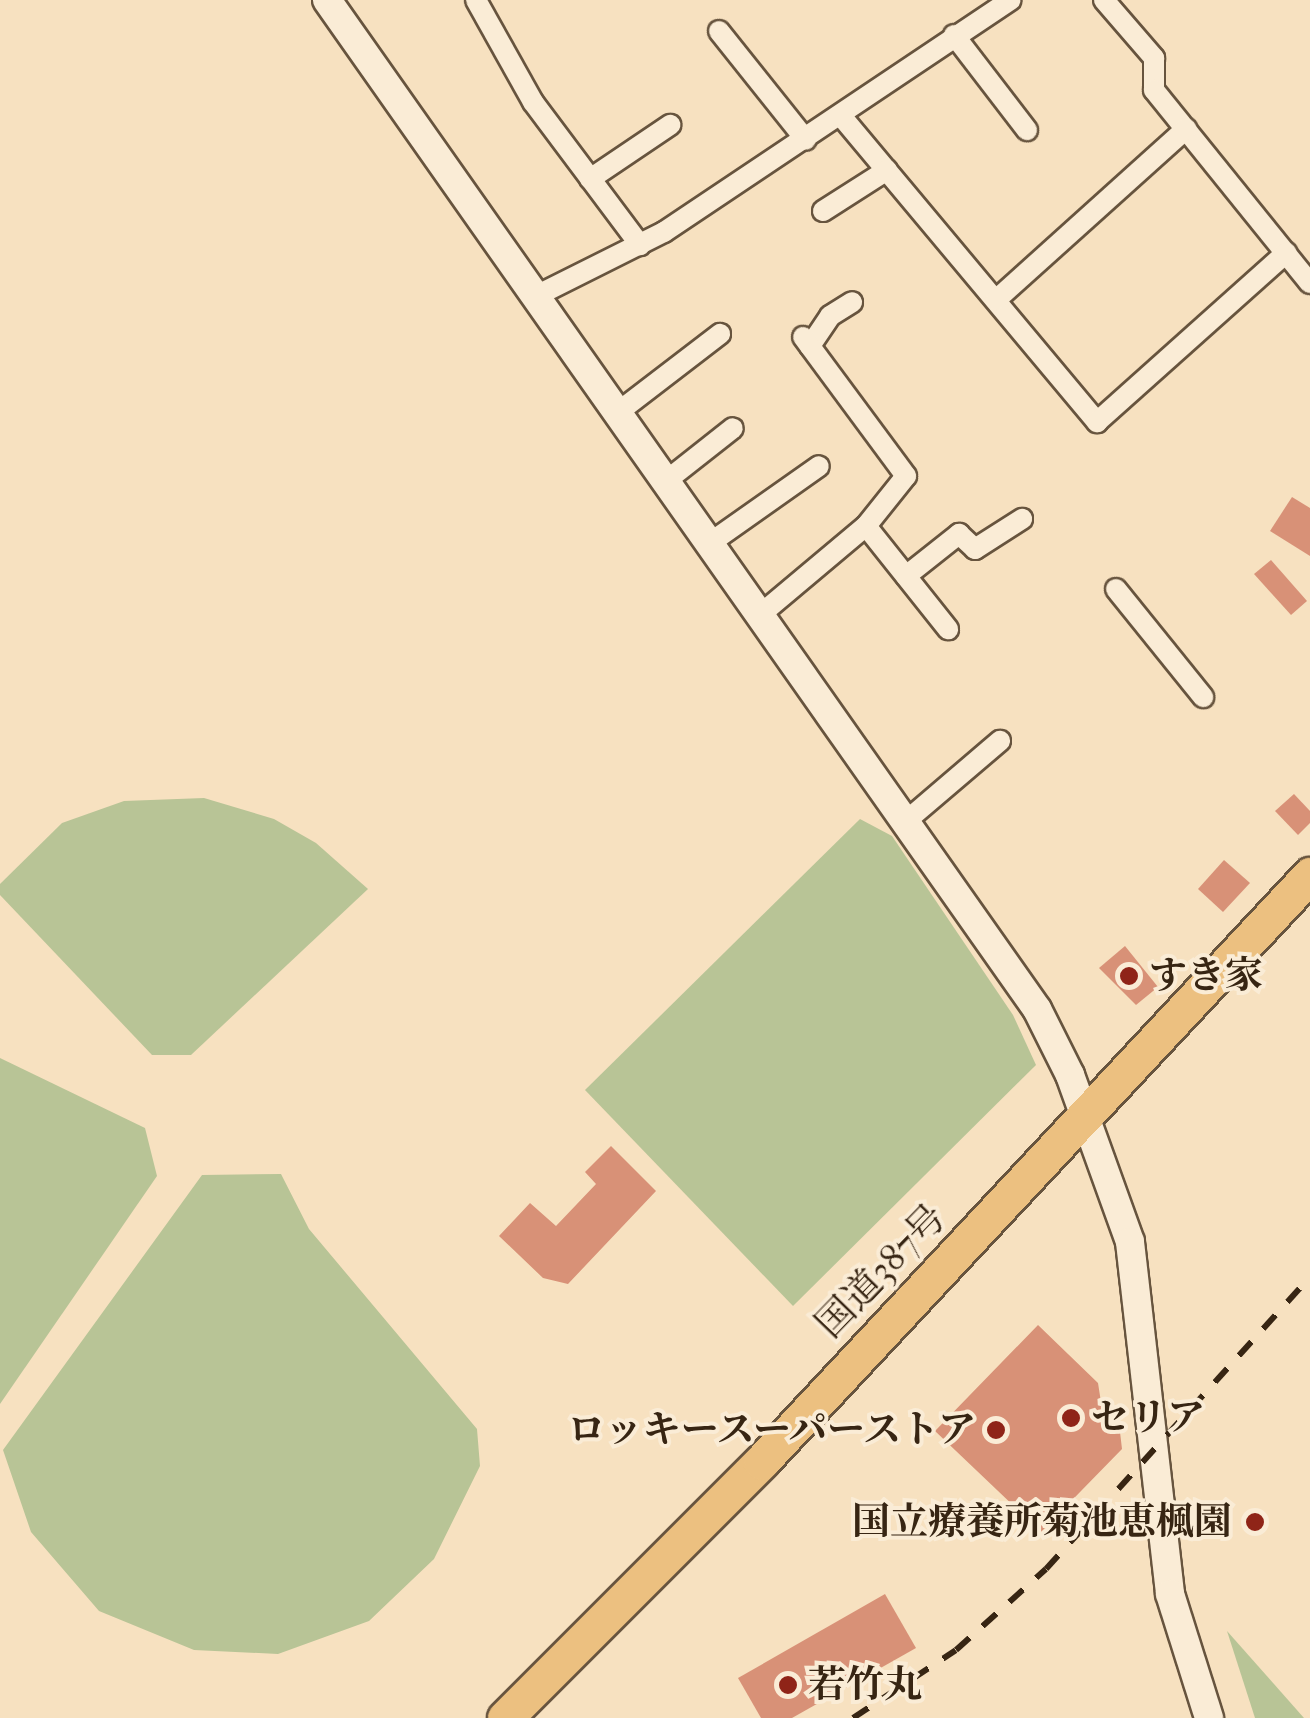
<!DOCTYPE html>
<html>
<head>
<meta charset="utf-8">
<style>
  body { margin:0 }
  #map { position:relative; width:1310px; height:1718px; overflow:hidden; background:#f7e1c0; font-family:"IM FELL French Canon","Noto Serif JP",serif }
  div>[style] { position:absolute }
  .green>* { inset:0; background:#b8c496 }
  .building>* { inset:0; background:#d89177 }
  .roads { filter:drop-shadow(2px 0 #67543e) drop-shadow(-2px 0 #67543e) drop-shadow(0 2px #67543e) drop-shadow(0 -2px #67543e) }
  .street>* { height:20px; margin:-10px; padding:0 10px; transform-origin:10px; border-radius:10px; background:#faecd6 }
  .secondary>* { height:28px; margin:-14px; padding:0 14px; transform-origin:14px; border-radius:14px; background:#faecd6 }
  .highway>* { height:35px; margin:-17.5px; padding:0 17.5px; transform-origin:17.5px; border-radius:17.5px; background:#ecc080 }
  .rail>* { height:6px; margin-top:-3px; transform-origin:0; background:repeating-linear-gradient(90deg,#372513 0 18px,transparent 0 36px) }
  .dots>* { width:28px; height:28px; translate:-50% -50%; box-sizing:border-box; border:5px solid #faecd6; border-radius:50% }
  span { translate:-50% -50%; white-space:nowrap; text-align:center; line-height:1.15; -webkit-text-stroke:8px #faecd6; paint-order:stroke }
  .poi-label { font-size:38px; color:#372513; font-weight:700 }
  .left { translate:0 -50%; text-align:left }
  .right { translate:-100% -50%; text-align:right }
  .street-label { font-size:38px; color:#372513 }
</style>
</head>
<body>
<div id="map">
  <div class="green">
    <i style="clip-path:polygon(204px 798px,274px 819px,316px 843px,368px 889px,191px 1055px,152px 1055px,0 895px,0 884px,62px 823px,124px 801px)"></i>
    <i style="clip-path:polygon(860px 819px,892px 836px,1013px 1015px,1036px 1065px,793px 1306px,585px 1090px)"></i>
    <i style="clip-path:polygon(0 1058px,145px 1128px,157px 1176px,0 1404px)"></i>
    <i style="clip-path:polygon(281px 1174px,309px 1229px,477px 1429px,480px 1466px,434px 1559px,369px 1621px,278px 1654px,194px 1650px,99px 1611px,31px 1532px,3px 1450px,202px 1175px)"></i>
    <i style="clip-path:polygon(1227px 1631px,1304px 1718px,1255px 1718px)"></i>
  </div>
  <div class="building">
    <i style="clip-path:polygon(1292px 497px,1310px 508px,1310px 556px,1270px 531px)"></i>
    <i style="clip-path:polygon(1271px 560px,1307px 601px,1291px 615px,1254px 574px)"></i>
    <i style="clip-path:polygon(1294px 794px,1310px 811px,1310px 823px,1298px 835px,1275px 811px)"></i>
    <i style="clip-path:polygon(1224px 860px,1250px 883px,1223px 912px,1198px 889px)"></i>
    <i style="clip-path:polygon(1125px 946px,1158px 987px,1136px 1005px,1099px 968px)"></i>
    <i style="clip-path:polygon(611px 1146px,656px 1191px,568px 1284px,543px 1278px,499px 1236px,530px 1203px,556px 1226px,596px 1184px,585px 1172px)"></i>
    <i style="clip-path:polygon(1038px 1325px,1098px 1383px,1103px 1415px,1120px 1432px,1122px 1449px,1041px 1532px,935px 1431px)"></i>
    <i style="clip-path:polygon(885px 1594px,916px 1648px,792px 1718px,761px 1718px,738px 1678px)"></i>
  </div>
  <div class="roads">
    <div class="street">
      <i style="left:476px;top:0;width:117px;rotate:60.8deg"></i>
      <i style="left:533px;top:102px;width:179px;rotate:53.2deg"></i>
      <i style="left:1104px;top:0;width:77px;rotate:49.2deg"></i>
      <i style="left:1154px;top:58px;width:32px;rotate:90deg"></i>
      <i style="left:1154px;top:90px;width:248px;rotate:51.1deg"></i>
      <i style="left:719px;top:31px;width:139px;rotate:51.4deg"></i>
      <i style="left:954px;top:35px;width:120px;rotate:52.5deg"></i>
      <i style="left:842px;top:117px;width:398px;rotate:50.1deg"></i>
      <i style="left:1097px;top:422px;width:254px;rotate:-41.8deg"></i>
      <i style="left:590px;top:179px;width:97px;rotate:-34deg"></i>
      <i style="left:823px;top:211px;width:76px;rotate:-32.6deg"></i>
      <i style="left:534px;top:297px;width:145px;rotate:-26.6deg"></i>
      <i style="left:664px;top:232px;width:417px;rotate:-33.8deg"></i>
      <i style="left:996px;top:300px;width:256px;rotate:-42deg"></i>
      <i style="left:810px;top:346px;width:36px;rotate:-56deg"></i>
      <i style="left:830px;top:316px;width:26px;rotate:-32deg"></i>
      <i style="left:617px;top:413px;width:130px;rotate:-37.5deg"></i>
      <i style="left:666px;top:481px;width:85px;rotate:-38.3deg"></i>
      <i style="left:866px;top:526px;width:132px;rotate:51.5deg"></i>
      <i style="left:710px;top:543px;width:133px;rotate:-35.2deg"></i>
      <i style="left:906px;top:576px;width:68px;rotate:-38.4deg"></i>
      <i style="left:959px;top:534px;width:22px;rotate:43deg"></i>
      <i style="left:975px;top:549px;width:56px;rotate:-32.6deg"></i>
      <i style="left:1116px;top:589px;width:139px;rotate:51.1deg"></i>
      <i style="left:761px;top:614px;width:137px;rotate:-40deg"></i>
      <i style="left:866px;top:526px;width:64px;rotate:-51.3deg"></i>
      <i style="left:906px;top:476px;width:173px;rotate:-126.5deg"></i>
      <i style="left:905px;top:822px;width:125px;rotate:-40.5deg"></i>
    </div>
    <div class="secondary">
      <i style="left:327px;top:0;width:1234px;rotate:54.87deg"></i>
      <i style="left:1037px;top:1009px;width:74px;rotate:63.4deg"></i>
      <i style="left:1070px;top:1075px;width:177px;rotate:70.2deg"></i>
      <i style="left:1130px;top:1242px;width:354px;rotate:83.5deg"></i>
      <i style="left:1170px;top:1594px;width:130px;rotate:72.5deg"></i>
    </div>
    <div class="highway">
      <i style="left:505px;top:1718px;width:362px;rotate:-45deg"></i>
      <i style="left:761px;top:1462px;width:804px;rotate:-46.92deg"></i>
    </div>
  </div>
  <div class="rail">
    <i style="left:853px;top:1718px;width:123px;rotate:-33.4deg"></i>
    <i style="left:956px;top:1650px;width:121px;rotate:-42deg"></i>
    <i style="left:1046px;top:1569px;width:394px;rotate:-47.9deg"></i>
  </div>
  <div class="dots">
    <i style="left:1129px;top:976px;background:#8f2418"></i>
    <i style="left:1071px;top:1418px;background:#8f2418"></i>
    <i style="left:996px;top:1430px;background:#8f2418"></i>
    <i style="left:1255px;top:1522px;background:#8f2418"></i>
    <i style="left:788px;top:1685px;background:#8f2418"></i>
  </div>
  <div class="poi-label">
    <span class="left" style="left:1149px;top:976px">すき家</span>
    <span class="left" style="left:1091px;top:1418px">セリア</span>
    <span class="right" style="left:976px;top:1430px">ロッキースーパーストア</span>
    <span class="right" style="left:1232px;top:1522px">国立療養所菊池恵楓園</span>
    <span class="left" style="left:808px;top:1685px">若竹丸</span>
  </div>
  <div class="street-label">
    <span style="left:881px;top:1271px;rotate:-46deg">国道387号</span>
  </div>
</div>
</body>
</html>
